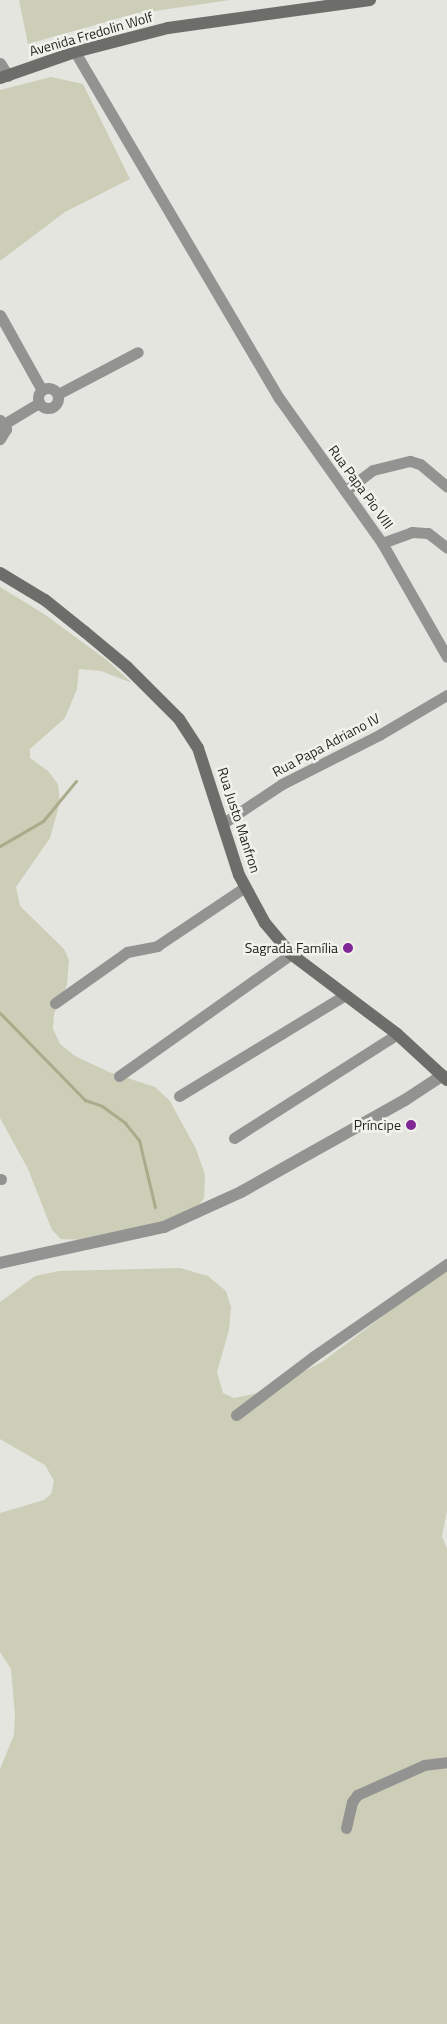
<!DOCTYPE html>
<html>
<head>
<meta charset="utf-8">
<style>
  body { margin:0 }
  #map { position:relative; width:447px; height:2024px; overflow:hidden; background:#e4e5df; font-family:"Titillium Web",sans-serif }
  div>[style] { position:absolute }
  .green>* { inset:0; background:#cdceb8 }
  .stream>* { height:3px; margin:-1.5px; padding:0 1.5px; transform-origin:1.5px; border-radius:1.5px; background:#aaab8a }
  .minor>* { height:11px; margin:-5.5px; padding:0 5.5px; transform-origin:5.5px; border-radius:5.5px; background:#939391 }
  .minor>.ring { margin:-5.5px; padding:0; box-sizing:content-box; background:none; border:11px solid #939391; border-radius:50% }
  .tertiary>* { height:12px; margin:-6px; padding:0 6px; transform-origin:6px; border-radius:6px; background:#939391 }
  .secondary>* { height:12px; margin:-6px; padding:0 6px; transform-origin:6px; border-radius:6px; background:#6d6d6a }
  .dots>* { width:14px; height:14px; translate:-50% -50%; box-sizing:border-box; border:2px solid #f2f2ec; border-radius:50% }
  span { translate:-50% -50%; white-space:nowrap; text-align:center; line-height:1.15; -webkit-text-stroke:5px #f2f2ec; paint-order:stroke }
  .street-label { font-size:14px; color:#252624 }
  .poi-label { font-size:14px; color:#252624 }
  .right { translate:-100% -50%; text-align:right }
</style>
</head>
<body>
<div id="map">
  <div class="green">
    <i style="clip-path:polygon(19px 0,230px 0,134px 14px,28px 44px)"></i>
    <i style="clip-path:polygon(51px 77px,83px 84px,130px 179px,65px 212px,0 261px,0 90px)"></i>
    <i style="clip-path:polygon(0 587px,44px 614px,108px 661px,132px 683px,101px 671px,79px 669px,77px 689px,65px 718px,30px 749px,30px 758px,48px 771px,58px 784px,60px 802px,50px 838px,16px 887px,20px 906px,64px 949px,69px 960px,67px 985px,54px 1014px,53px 1029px,60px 1044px,75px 1056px,109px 1072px,155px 1087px,170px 1101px,196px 1149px,205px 1175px,204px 1198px,196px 1209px,182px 1217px,85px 1240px,61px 1239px,52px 1230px,28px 1169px,0 1118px)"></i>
    <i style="clip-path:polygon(180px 1268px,208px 1276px,226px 1291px,231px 1307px,229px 1330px,217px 1372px,223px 1393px,234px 1398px,264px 1392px,322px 1362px,447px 1268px,447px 1511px,442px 1536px,447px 1549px,447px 2024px,0 2024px,0 1769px,14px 1735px,15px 1715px,11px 1669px,0 1652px,0 1513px,44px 1500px,51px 1494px,54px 1481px,45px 1465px,0 1439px,0 1302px,35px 1276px,59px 1271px)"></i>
  </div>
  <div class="stream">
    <i style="left:0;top:846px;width:50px;rotate:-30.2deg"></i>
    <i style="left:43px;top:821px;width:52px;rotate:-50.5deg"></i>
    <i style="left:0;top:1013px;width:122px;rotate:45.7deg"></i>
    <i style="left:85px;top:1100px;width:18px;rotate:19deg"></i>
    <i style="left:102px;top:1106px;width:29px;rotate:36deg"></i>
    <i style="left:125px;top:1123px;width:22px;rotate:51deg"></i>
    <i style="left:139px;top:1140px;width:69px;rotate:76.6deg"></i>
  </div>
  <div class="minor">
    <i style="left:75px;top:52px;width:402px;rotate:59.5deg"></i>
    <i style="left:279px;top:398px;width:178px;rotate:54.6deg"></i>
    <i style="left:382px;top:543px;width:131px;rotate:60.3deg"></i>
    <i style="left:0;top:63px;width:15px;rotate:58deg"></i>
    <i style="left:0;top:315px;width:86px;rotate:60.8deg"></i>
    <i class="ring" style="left:38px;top:388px;width:9px;height:9px"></i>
    <i style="left:58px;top:394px;width:90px;rotate:-27.7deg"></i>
    <i style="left:0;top:420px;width:11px;rotate:56deg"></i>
    <i style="left:6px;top:429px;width:12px;rotate:121deg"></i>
    <i style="left:4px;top:424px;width:41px;rotate:-31deg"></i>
    <i style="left:345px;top:491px;width:35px;rotate:-37deg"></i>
    <i style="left:373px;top:470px;width:38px;rotate:-14deg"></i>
    <i style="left:410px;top:461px;width:10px;rotate:17deg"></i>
    <i style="left:420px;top:464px;width:35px;rotate:40deg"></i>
    <i style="left:382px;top:543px;width:32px;rotate:-20deg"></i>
    <i style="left:412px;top:532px;width:16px;rotate:4deg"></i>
    <i style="left:428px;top:533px;width:24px;rotate:38deg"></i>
    <i style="left:222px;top:824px;width:72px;rotate:-33.7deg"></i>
    <i style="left:282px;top:784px;width:109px;rotate:-26.8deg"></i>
    <i style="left:379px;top:735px;width:79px;rotate:-30.5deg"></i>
    <i style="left:55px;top:1003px;width:88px;rotate:-35.3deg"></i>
    <i style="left:127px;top:952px;width:31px;rotate:-11deg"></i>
    <i style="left:157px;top:946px;width:106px;rotate:-33.8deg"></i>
    <i style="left:119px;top:1076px;width:211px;rotate:-35.3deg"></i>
    <i style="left:179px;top:1096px;width:194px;rotate:-31.3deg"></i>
    <i style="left:234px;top:1138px;width:193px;rotate:-32.5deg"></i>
    <i style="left:0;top:1179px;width:1px"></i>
    <i style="left:236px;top:1415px;width:98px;rotate:-37.1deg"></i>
    <i style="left:314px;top:1356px;width:162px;rotate:-34.7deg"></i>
    <i style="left:346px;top:1828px;width:27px;rotate:-77deg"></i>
    <i style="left:352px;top:1802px;width:9px;rotate:-54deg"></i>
    <i style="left:357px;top:1795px;width:73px;rotate:-24.1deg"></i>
    <i style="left:424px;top:1765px;width:23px;rotate:-7deg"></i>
  </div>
  <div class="tertiary">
    <i style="left:0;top:1263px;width:168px;rotate:-12.4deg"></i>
    <i style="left:164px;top:1227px;width:85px;rotate:-24.4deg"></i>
    <i style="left:241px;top:1192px;width:188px;rotate:-29.3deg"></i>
    <i style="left:405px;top:1100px;width:45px;rotate:-33.3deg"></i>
  </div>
  <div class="secondary">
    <i style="left:0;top:78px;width:79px;rotate:-19.1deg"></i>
    <i style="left:75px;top:52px;width:96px;rotate:-14.5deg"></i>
    <i style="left:168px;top:28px;width:204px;rotate:-7.9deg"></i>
    <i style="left:0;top:573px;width:52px;rotate:31deg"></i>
    <i style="left:45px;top:600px;width:51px;rotate:38.7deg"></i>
    <i style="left:85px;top:632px;width:55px;rotate:39.8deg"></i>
    <i style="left:127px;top:667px;width:74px;rotate:45deg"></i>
    <i style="left:179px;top:719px;width:35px;rotate:57deg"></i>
    <i style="left:198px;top:748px;width:133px;rotate:72.1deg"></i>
    <i style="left:239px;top:875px;width:55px;rotate:61.6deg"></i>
    <i style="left:265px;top:923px;width:40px;rotate:50deg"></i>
    <i style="left:291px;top:954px;width:133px;rotate:37deg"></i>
    <i style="left:397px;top:1034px;width:68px;rotate:42.6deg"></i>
  </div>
  <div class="dots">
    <i style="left:348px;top:948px;background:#7e2795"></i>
    <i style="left:411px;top:1125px;background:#7e2795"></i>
  </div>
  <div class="street-label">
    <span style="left:91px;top:34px;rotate:-16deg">Avenida Fredolin Wolf</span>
    <span style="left:361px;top:487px;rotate:54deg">Rua Papa Pio VIII</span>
    <span style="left:326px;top:745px;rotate:-28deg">Rua Papa Adriano IV</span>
    <span style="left:239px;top:820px;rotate:72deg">Rua Justo Manfron</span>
  </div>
  <div class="poi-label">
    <span class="right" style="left:338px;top:948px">Sagrada Família</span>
    <span class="right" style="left:401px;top:1125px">Príncipe</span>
  </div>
</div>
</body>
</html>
